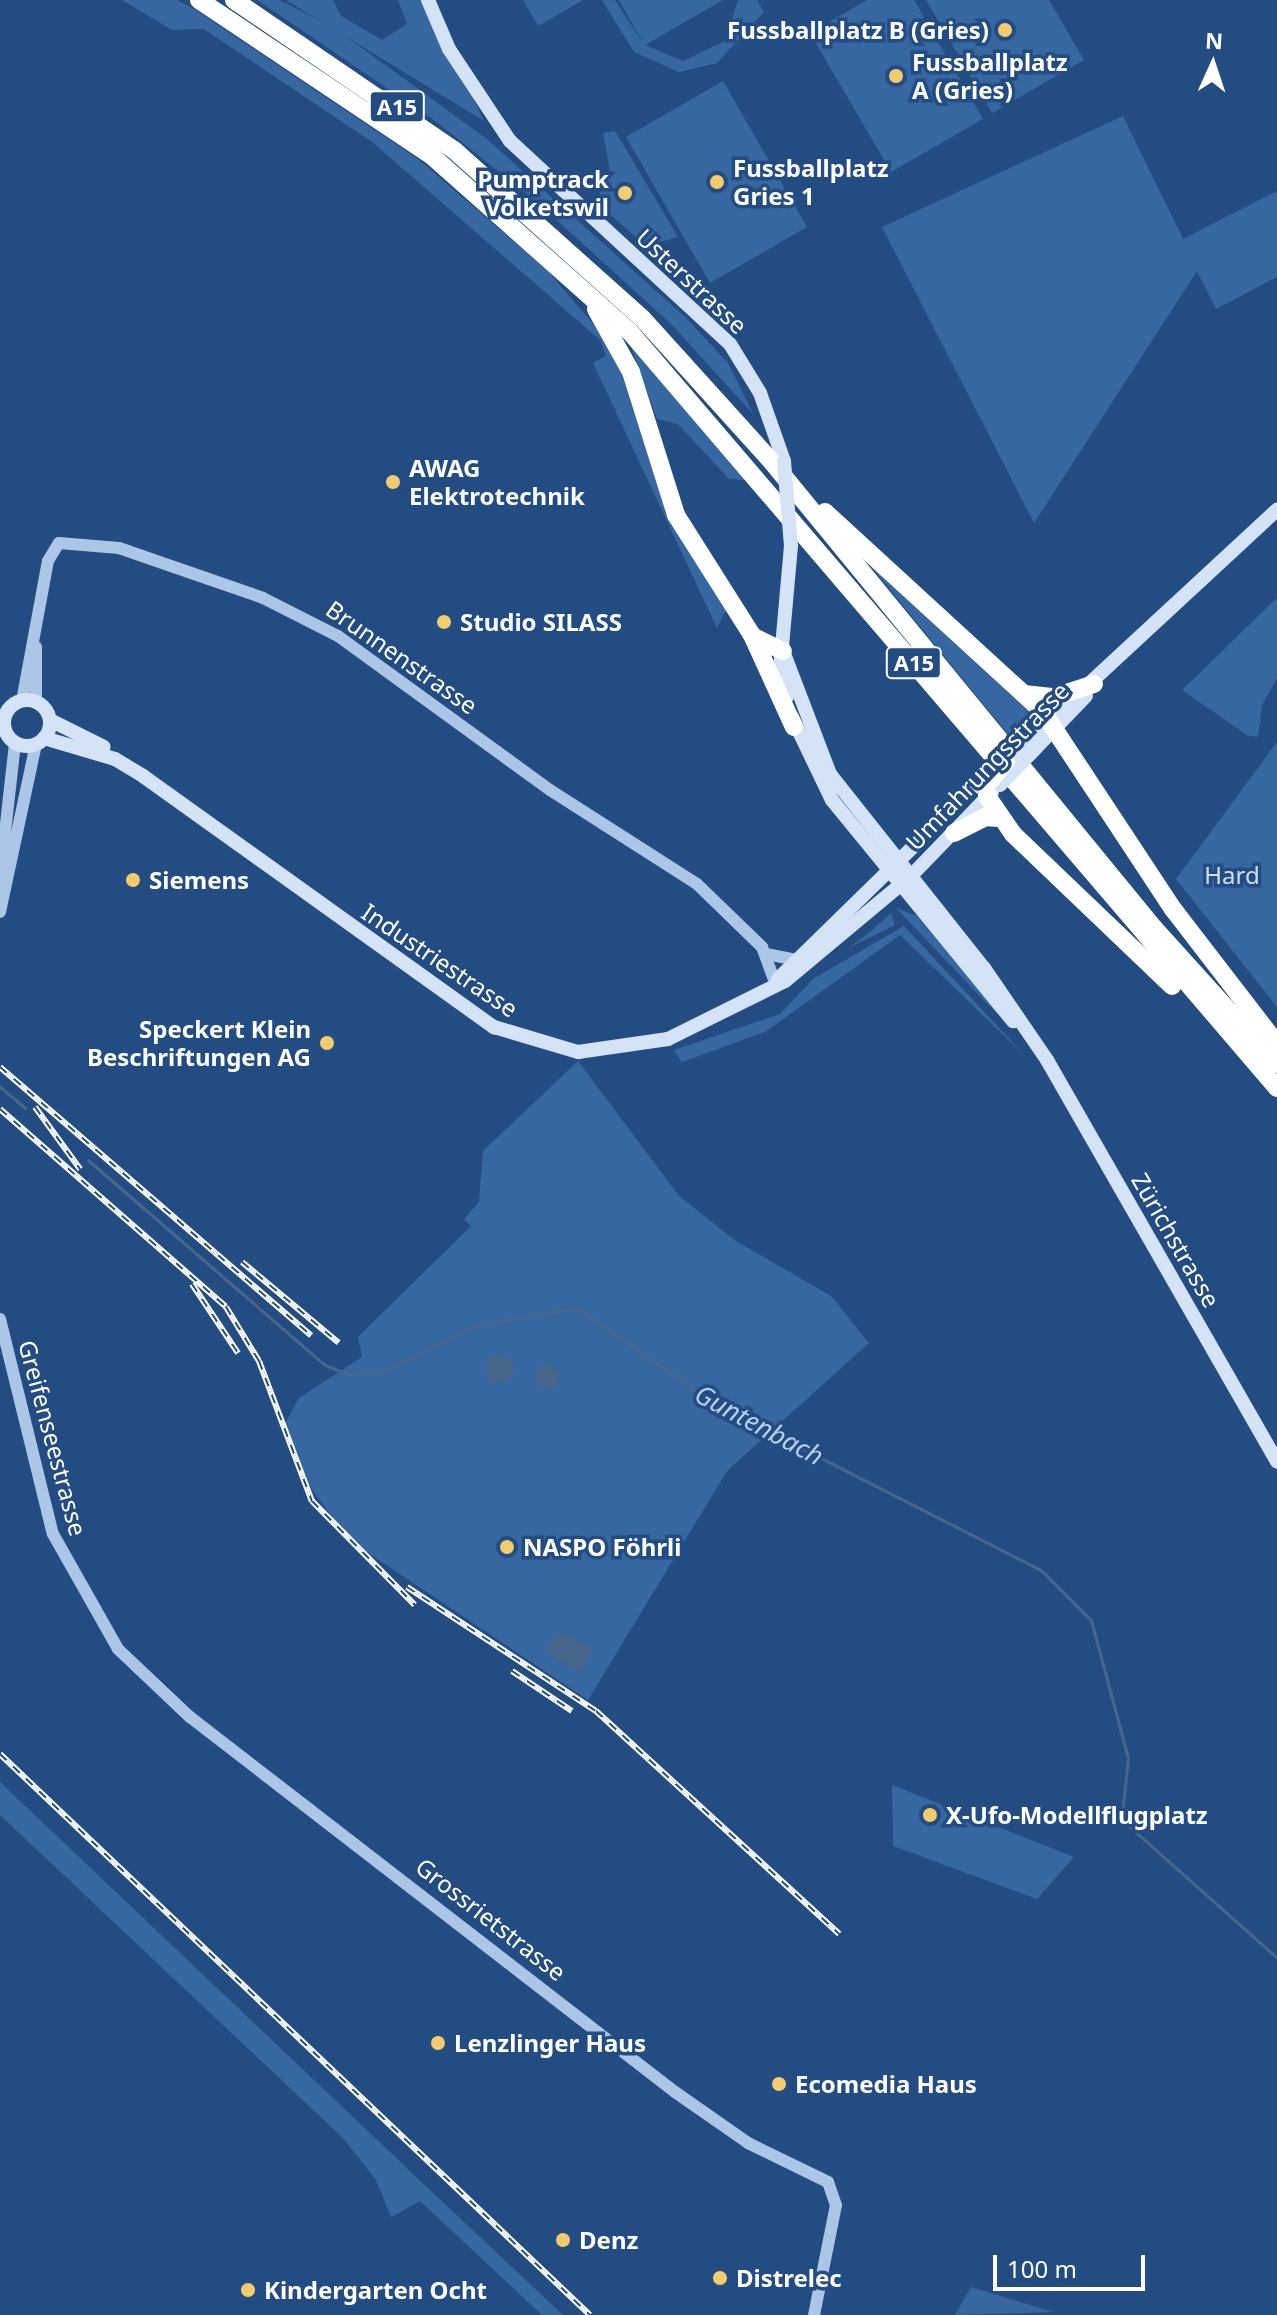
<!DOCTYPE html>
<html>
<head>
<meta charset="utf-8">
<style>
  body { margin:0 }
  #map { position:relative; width:1277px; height:2315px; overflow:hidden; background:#234d82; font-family:"Noto Sans",sans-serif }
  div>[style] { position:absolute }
  .green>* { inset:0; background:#3767a0 }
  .water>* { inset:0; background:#47668c }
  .round { border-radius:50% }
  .stream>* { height:3px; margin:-1.5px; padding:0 1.5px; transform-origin:1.5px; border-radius:1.5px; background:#47668c }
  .tertiary>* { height:12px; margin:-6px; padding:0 6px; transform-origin:6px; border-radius:6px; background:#abc6e7 }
  .secondary>* { height:14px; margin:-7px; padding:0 7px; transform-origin:7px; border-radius:7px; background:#d5e3f6 }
  .secondary>.ring { margin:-7px; padding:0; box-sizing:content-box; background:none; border:14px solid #d5e3f6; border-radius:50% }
  .motorway>* { height:18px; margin:-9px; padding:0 9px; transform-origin:9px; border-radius:9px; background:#fff }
  .rail>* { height:6px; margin-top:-3px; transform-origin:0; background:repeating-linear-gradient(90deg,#234d82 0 9px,#fff 0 18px); box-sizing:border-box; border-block:2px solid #fff }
  .secondary-bridge>* { height:14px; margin:-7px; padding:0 7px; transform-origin:7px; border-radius:7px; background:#d5e3f6 }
  .motorway-bridge>* { height:18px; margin:-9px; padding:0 9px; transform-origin:9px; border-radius:9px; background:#fff }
  .dots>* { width:22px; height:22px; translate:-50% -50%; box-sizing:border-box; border:4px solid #234d82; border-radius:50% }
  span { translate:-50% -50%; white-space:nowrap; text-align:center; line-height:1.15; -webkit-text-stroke:7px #234d82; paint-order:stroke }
  .shield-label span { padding:2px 6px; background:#234d82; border:2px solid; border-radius:6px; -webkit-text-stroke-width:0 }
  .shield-label { font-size:22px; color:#fff; font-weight:700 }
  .poi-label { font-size:24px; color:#fff; font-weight:700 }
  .right { translate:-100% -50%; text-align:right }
  .left { translate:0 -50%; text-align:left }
  .street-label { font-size:24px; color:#fff }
  .park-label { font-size:24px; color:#cee0f6 }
  .water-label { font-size:26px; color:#b6d0ef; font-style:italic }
  .north { position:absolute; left:1173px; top:24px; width:80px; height:80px; -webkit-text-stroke:6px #234d82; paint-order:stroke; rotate:3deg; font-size:22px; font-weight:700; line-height:32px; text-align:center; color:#fff }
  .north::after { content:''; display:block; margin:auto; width:28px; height:36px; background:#fff; clip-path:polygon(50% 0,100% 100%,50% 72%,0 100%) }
  .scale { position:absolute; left:993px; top:2255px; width:152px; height:36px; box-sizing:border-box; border:4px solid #fff; border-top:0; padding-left:10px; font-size:24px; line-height:28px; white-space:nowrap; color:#fff; -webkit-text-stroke:6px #234d82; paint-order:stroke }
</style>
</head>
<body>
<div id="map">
  <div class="green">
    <i style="clip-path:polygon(122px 0,177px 0,194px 9px,418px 159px,547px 270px,613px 347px,655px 477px,726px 610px,717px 628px,593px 363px,606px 356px,600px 340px,372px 142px,204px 29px,172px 30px)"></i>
    <i style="clip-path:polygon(257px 0,279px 0,333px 27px,487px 139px,685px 317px,728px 363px,754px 415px,671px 324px,539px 204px,434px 120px)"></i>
    <i style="clip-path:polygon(286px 0,333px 0,341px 16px,382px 40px,407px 24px,398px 0,428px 0,484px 121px)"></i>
    <i style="clip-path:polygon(523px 0,583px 0,538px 26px)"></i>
    <i style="clip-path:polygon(602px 0,615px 0,644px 45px,619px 0,723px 0,645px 45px,683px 61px,725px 41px,738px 0,757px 0,764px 12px,717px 63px,679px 72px,634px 52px)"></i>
    <i style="clip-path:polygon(867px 0,914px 0,983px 119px,891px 172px,810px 33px)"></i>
    <i style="clip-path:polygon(926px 0,1049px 0,1084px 60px,992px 113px)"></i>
    <i style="clip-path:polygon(723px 81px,807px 227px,710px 283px,626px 137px)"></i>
    <i style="clip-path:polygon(1123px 116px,1183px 239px,1277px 191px,1277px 277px,1216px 309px,1197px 271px,1034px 523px,882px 227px)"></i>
    <i style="clip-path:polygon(615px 131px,678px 237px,646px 246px,596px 202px,610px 171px,603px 133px)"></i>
    <i style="clip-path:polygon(630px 344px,753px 481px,729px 479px,678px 424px,657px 419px)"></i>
    <i style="clip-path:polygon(856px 548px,1038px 713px,1010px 737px)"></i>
    <i style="clip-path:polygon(1277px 598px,1277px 678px,1262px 705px,1258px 737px,1247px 735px,1182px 690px)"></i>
    <i style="clip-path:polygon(1277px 742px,1277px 1007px,1176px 879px)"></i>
    <i style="clip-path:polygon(896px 908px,917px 916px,998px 1012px,996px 1013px)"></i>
    <i style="clip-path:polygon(891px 913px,895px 925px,850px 947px,870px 932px)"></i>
    <i style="clip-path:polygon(904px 926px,1028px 1059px,900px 935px,765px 1032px,682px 1062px,674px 1050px,780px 1014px,813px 979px)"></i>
    <i style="clip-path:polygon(578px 1061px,679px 1196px,736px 1241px,831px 1296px,869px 1343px,727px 1471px,588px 1700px,349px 1540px,311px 1488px,283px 1427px,299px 1398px,362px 1357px,358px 1337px,471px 1226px,464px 1219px,479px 1202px,483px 1151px)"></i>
    <i style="clip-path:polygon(0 1782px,432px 2192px,563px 2315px,542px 2315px,420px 2201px,391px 2217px,376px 2180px,343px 2138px,0 1815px)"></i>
    <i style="clip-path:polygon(892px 1785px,1074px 1857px,1037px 1899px,893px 1846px)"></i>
    <i style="clip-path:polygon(971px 2287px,1053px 2312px,955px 2315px)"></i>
  </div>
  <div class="water">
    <i class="round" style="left:486px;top:1355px;width:28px;height:28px"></i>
    <i class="round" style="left:535px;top:1365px;width:24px;height:24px"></i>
    <i style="clip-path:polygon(559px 1631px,594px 1649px,579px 1672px,546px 1651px)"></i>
  </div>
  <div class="stream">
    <i style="left:0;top:1087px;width:33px;rotate:40deg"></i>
    <i style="left:88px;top:1160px;width:313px;rotate:40.9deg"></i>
    <i style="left:325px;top:1365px;width:26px;rotate:21deg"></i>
    <i style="left:349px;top:1374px;width:37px;rotate:-6deg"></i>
    <i style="left:386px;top:1370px;width:102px;rotate:-26.3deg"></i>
    <i style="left:477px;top:1325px;width:102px;rotate:-9.6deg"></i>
    <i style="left:578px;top:1308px;width:165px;rotate:35.1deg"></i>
    <i style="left:713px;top:1403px;width:368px;rotate:27deg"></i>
    <i style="left:1041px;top:1570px;width:71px;rotate:45deg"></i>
    <i style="left:1091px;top:1620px;width:143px;rotate:75deg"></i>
    <i style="left:1128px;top:1758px;width:47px;rotate:96.1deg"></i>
    <i style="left:1123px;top:1805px;width:22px;rotate:74deg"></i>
    <i style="left:1129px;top:1826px;width:198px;rotate:41.7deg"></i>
  </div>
  <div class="tertiary">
    <i style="left:22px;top:701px;width:142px;rotate:-79.5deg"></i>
    <i style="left:48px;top:561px;width:21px;rotate:-59deg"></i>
    <i style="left:59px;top:543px;width:60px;rotate:4.8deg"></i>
    <i style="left:119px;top:548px;width:152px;rotate:19.1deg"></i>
    <i style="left:263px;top:598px;width:84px;rotate:26.9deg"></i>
    <i style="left:338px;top:636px;width:262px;rotate:36deg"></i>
    <i style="left:550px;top:790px;width:174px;rotate:32.6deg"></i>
    <i style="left:697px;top:884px;width:91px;rotate:44.1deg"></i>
    <i style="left:762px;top:947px;width:40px;rotate:69.8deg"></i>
    <i style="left:36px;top:702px;width:55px;rotate:-90deg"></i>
    <i style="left:0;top:877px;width:135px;rotate:-83.6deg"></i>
    <i style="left:0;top:912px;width:172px;rotate:-77.9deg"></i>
    <i style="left:766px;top:954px;width:31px;rotate:11deg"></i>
    <i style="left:0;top:1319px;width:221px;rotate:76.2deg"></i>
    <i style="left:53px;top:1534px;width:132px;rotate:60.5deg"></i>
    <i style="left:118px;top:1649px;width:99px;rotate:43.4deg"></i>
    <i style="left:190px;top:1717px;width:613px;rotate:37.71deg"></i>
    <i style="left:675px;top:2092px;width:89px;rotate:34.9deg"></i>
    <i style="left:748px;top:2143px;width:89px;rotate:26deg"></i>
    <i style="left:828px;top:2182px;width:24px;rotate:71deg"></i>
    <i style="left:836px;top:2205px;width:112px;rotate:101.3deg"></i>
  </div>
  <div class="secondary">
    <i style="left:428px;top:0;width:53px;rotate:66.8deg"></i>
    <i style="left:449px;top:49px;width:110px;rotate:56.5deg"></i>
    <i style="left:510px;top:141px;width:299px;rotate:42.7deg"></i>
    <i style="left:730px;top:344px;width:57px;rotate:58.5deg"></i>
    <i style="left:760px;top:393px;width:72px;rotate:70.6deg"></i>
    <i style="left:783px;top:651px;width:132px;rotate:69.1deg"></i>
    <i style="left:830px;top:774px;width:248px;rotate:51.6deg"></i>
    <i style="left:984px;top:968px;width:112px;rotate:55.6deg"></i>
    <i style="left:1047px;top:1060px;width:463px;rotate:60.2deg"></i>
    <i style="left:787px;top:697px;width:29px;rotate:-104deg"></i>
    <i style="left:780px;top:669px;width:123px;rotate:-84.9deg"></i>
    <i class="ring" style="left:4px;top:700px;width:32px;height:32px"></i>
    <i style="left:792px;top:717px;width:92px;rotate:64.3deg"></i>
    <i style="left:832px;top:800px;width:286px;rotate:50.7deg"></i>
    <i style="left:50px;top:720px;width:60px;rotate:26.6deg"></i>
    <i style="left:44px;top:738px;width:74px;rotate:16.5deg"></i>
    <i style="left:115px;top:759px;width:33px;rotate:31deg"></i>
    <i style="left:143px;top:776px;width:432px;rotate:35.6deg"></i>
    <i style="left:494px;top:1027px;width:88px;rotate:16.6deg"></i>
    <i style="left:578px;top:1052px;width:91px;rotate:-8.2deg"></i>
    <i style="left:668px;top:1039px;width:131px;rotate:-26.4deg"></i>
    <i style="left:785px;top:981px;width:163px;rotate:-39.8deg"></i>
    <i style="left:910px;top:877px;width:118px;rotate:-46deg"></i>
    <i style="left:1024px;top:744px;width:345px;rotate:-42.8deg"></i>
    <i style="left:1034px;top:750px;width:75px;rotate:-46.1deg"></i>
    <i style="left:778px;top:979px;width:291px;rotate:-44.4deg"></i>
  </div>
  <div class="motorway">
    <i style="left:199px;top:0;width:280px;rotate:33.8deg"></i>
    <i style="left:432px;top:156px;width:265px;rotate:41.6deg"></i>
    <i style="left:630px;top:332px;width:995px;rotate:49.44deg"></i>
    <i style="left:234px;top:0;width:266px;rotate:34.3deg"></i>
    <i style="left:454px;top:150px;width:252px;rotate:41.8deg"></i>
    <i style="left:642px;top:318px;width:194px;rotate:47.9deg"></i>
    <i style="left:772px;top:462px;width:603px;rotate:50.66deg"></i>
    <i style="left:1154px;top:928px;width:183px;rotate:47.9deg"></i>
    <i style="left:596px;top:309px;width:72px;rotate:60.9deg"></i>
    <i style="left:631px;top:372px;width:150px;rotate:72.5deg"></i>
    <i style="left:676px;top:515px;width:142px;rotate:57.7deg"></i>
    <i style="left:752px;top:635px;width:101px;rotate:65.5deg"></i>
    <i style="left:825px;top:512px;width:296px;rotate:42.5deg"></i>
    <i style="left:1043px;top:712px;width:236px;rotate:56.6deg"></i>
    <i style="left:1173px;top:909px;width:170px;rotate:52.4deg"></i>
    <i style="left:754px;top:637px;width:32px;rotate:26deg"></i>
    <i style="left:1024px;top:694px;width:30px;rotate:6deg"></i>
    <i style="left:1054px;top:697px;width:42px;rotate:-18deg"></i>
    <i style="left:989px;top:782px;width:14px;rotate:98deg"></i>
    <i style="left:987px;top:796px;width:46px;rotate:55.6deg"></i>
    <i style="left:1013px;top:834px;width:220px;rotate:43.7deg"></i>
    <i style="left:954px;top:833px;width:35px;rotate:-27deg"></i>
    <i style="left:985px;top:817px;width:14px;rotate:4deg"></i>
  </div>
  <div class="rail">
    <i style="left:0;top:1067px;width:411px;rotate:40.8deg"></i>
    <i style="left:35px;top:1107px;width:77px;rotate:54deg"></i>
    <i style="left:0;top:1109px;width:300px;rotate:41.2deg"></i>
    <i style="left:226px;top:1307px;width:63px;rotate:58.6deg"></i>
    <i style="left:259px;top:1361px;width:150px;rotate:69.3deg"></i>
    <i style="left:312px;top:1501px;width:146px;rotate:45.3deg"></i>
    <i style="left:242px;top:1262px;width:126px;rotate:39.9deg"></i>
    <i style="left:192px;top:1284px;width:83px;rotate:56.3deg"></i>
    <i style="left:407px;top:1587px;width:226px;rotate:33.3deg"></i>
    <i style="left:596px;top:1711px;width:330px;rotate:42.5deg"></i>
    <i style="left:512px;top:1671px;width:72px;rotate:33.7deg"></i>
    <i style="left:0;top:1754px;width:814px;rotate:43.56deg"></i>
  </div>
  <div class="secondary-bridge">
    <i style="left:784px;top:461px;width:85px;rotate:85.3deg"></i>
    <i style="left:997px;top:766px;width:35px;rotate:-39deg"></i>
    <i style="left:1000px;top:785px;width:49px;rotate:-45.8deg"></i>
  </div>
  <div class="motorway-bridge">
    <i style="left:989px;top:782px;width:26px;rotate:-50deg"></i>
  </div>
  <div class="dots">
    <i style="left:1005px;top:30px;background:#f3cc6d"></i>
    <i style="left:896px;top:76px;background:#f3cc6d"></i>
    <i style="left:717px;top:182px;background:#f3cc6d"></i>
    <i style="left:625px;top:193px;background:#f3cc6d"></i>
    <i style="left:393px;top:482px;background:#f3cc6d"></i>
    <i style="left:444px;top:622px;background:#f3cc6d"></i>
    <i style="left:133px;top:880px;background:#f3cc6d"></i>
    <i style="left:327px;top:1043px;background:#f3cc6d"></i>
    <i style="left:507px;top:1547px;background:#f3cc6d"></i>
    <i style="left:930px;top:1815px;background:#f3cc6d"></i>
    <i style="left:438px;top:2043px;background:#f3cc6d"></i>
    <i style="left:779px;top:2084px;background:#f3cc6d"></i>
    <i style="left:563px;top:2240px;background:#f3cc6d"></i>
    <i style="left:720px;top:2278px;background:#f3cc6d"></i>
    <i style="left:248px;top:2290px;background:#f3cc6d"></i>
  </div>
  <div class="shield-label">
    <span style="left:397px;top:107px">A15</span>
    <span style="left:914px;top:663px">A15</span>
  </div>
  <div class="poi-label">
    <span class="right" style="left:989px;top:30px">Fussballplatz B (Gries)</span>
    <span class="left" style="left:912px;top:76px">Fussballplatz<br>A (Gries)</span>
    <span class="left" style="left:733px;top:182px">Fussballplatz<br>Gries 1</span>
    <span class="right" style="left:609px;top:193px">Pumptrack<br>Volketswil</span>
    <span class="left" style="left:409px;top:482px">AWAG<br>Elektrotechnik</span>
    <span class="left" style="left:460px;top:622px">Studio SILASS</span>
    <span class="left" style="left:149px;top:880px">Siemens</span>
    <span class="right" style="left:311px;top:1043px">Speckert Klein<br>Beschriftungen AG</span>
    <span class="left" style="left:523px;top:1547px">NASPO Föhrli</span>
    <span class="left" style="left:946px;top:1815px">X-Ufo-Modellflugplatz</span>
    <span class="left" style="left:454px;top:2043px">Lenzlinger Haus</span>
    <span class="left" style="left:795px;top:2084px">Ecomedia Haus</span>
    <span class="left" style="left:579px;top:2240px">Denz</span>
    <span class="left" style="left:736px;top:2278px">Distrelec</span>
    <span class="left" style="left:264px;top:2290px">Kindergarten Ocht</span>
  </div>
  <div class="street-label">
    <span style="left:692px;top:281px;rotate:43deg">Usterstrasse</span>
    <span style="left:402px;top:657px;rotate:35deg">Brunnenstrasse</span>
    <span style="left:987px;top:766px;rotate:-46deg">Umfahrungsstrasse</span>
    <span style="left:440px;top:960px;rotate:34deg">Industriestrasse</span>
    <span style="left:1176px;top:1240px;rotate:60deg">Zürichstrasse</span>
    <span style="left:53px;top:1438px;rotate:75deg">Greifenseestrasse</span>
    <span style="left:491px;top:1919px;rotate:38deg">Grossrietstrasse</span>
  </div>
  <div class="park-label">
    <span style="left:1232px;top:875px">Hard</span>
  </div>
  <div class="water-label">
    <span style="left:759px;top:1425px;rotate:28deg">Guntenbach</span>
  </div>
  <div class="north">N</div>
  <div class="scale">100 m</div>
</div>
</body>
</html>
